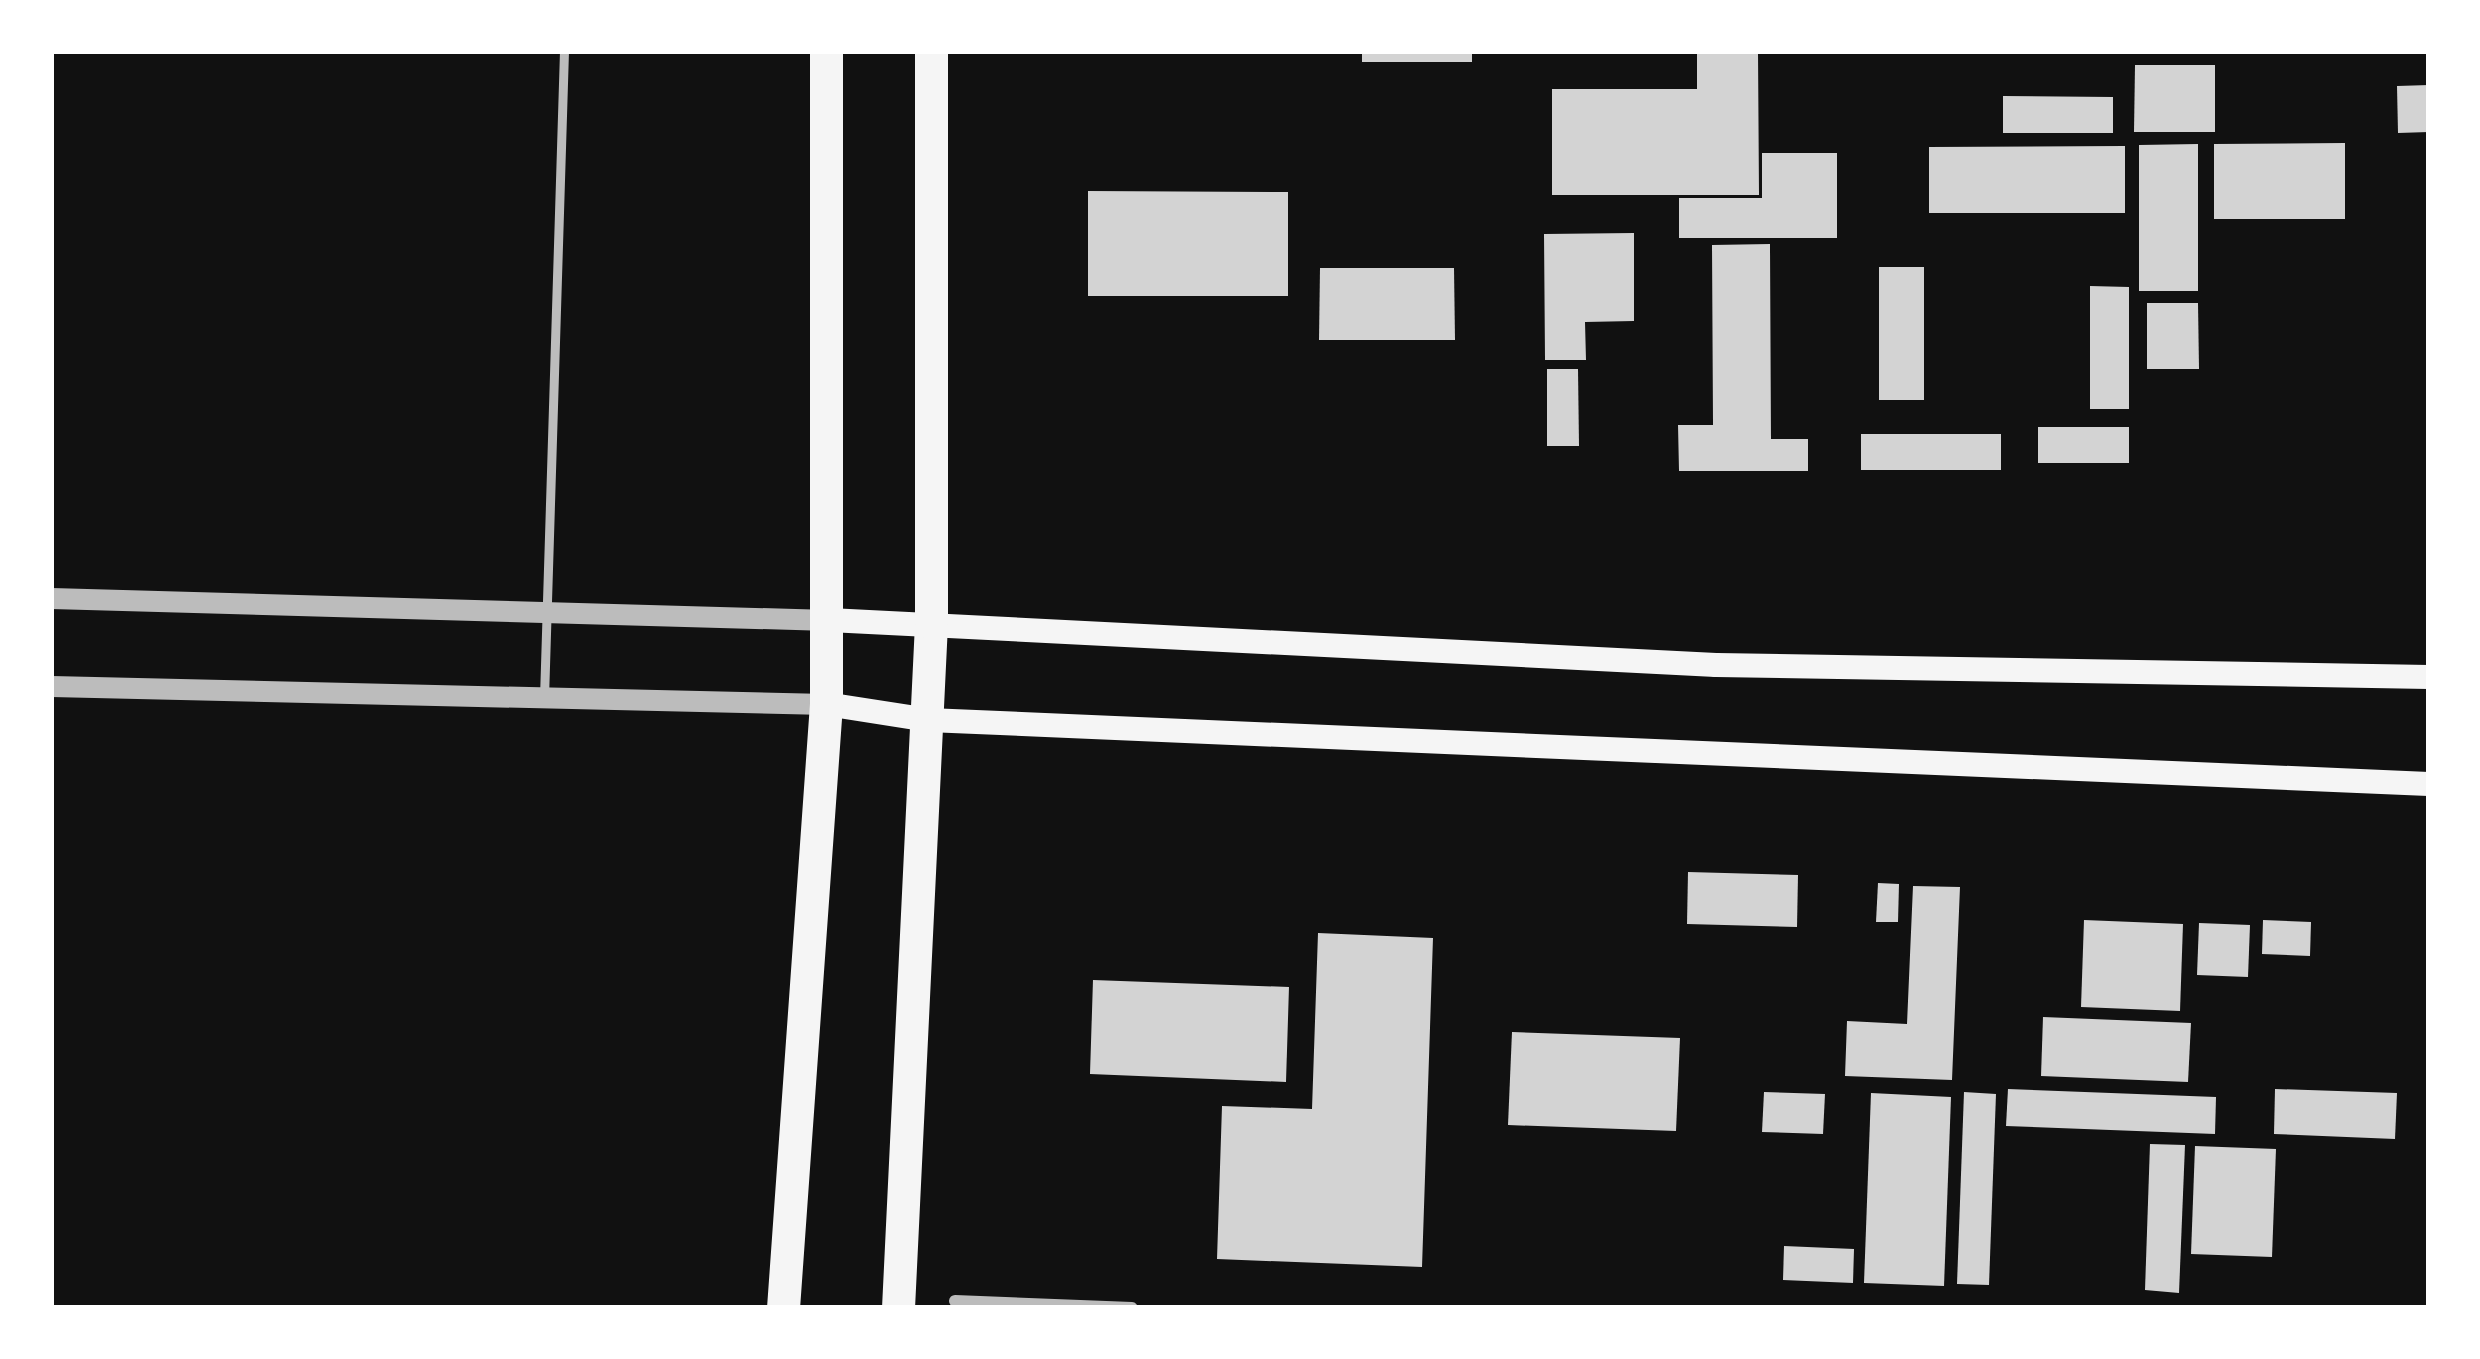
<!DOCTYPE html>
<html>
<head>
<meta charset="utf-8">
<style>
  body { margin:0 }
  #map { position:relative; width:2480px; height:1359px; overflow:hidden; background:#111; font-family:Helvetica,sans-serif }
  div>[style] { position:absolute }
  .building>* { inset:0; background:#d3d3d3 }
  .service>* { height:9px; margin:-4.5px; padding:0 4.5px; transform-origin:4.5px; border-radius:4.5px; background:#bcbcbc }
  .minor>* { height:12px; margin:-6px; padding:0 6px; transform-origin:6px; border-radius:6px; background:#bcbcbc }
  .tertiary>* { height:21px; margin:-10.5px; padding:0 10.5px; transform-origin:10.5px; border-radius:10.5px; background:#bcbcbc }
  .secondary>* { height:24px; margin:-12px; padding:0 12px; transform-origin:12px; border-radius:12px; background:#f5f5f5 }
  .trunk>* { height:33px; margin:-16.5px; padding:0 16.5px; transform-origin:16.5px; border-radius:16.5px; background:#f5f5f5 }
  span { translate:-50% -50%; white-space:nowrap; text-align:center; line-height:1.15; -webkit-text-stroke:12px #fff; paint-order:stroke }
  .frame { position:absolute; inset:0; border:54px solid #fff; pointer-events:none }
</style>
</head>
<body>
<div id="map">
  <div class="building">
    <i style="clip-path:polygon(1362px 51px,1472px 51px,1472px 62px,1362px 62px)"></i>
    <i style="clip-path:polygon(1697px 51px,1758px 51px,1759px 195px,1552px 195px,1552px 89px,1697px 89px)"></i>
    <i style="clip-path:polygon(2135px 65px,2215px 65px,2215px 132px,2134px 132px)"></i>
    <i style="clip-path:polygon(2429px 85px,2429px 132px,2398px 133px,2397px 86px)"></i>
    <i style="clip-path:polygon(2003px 96px,2113px 97px,2113px 133px,2003px 133px)"></i>
    <i style="clip-path:polygon(2345px 143px,2345px 219px,2214px 219px,2214px 144px)"></i>
    <i style="clip-path:polygon(2198px 144px,2198px 291px,2139px 291px,2139px 145px)"></i>
    <i style="clip-path:polygon(2125px 146px,2125px 213px,1929px 213px,1929px 147px)"></i>
    <i style="clip-path:polygon(1762px 153px,1837px 153px,1837px 238px,1679px 238px,1679px 198px,1762px 198px)"></i>
    <i style="clip-path:polygon(1088px 191px,1288px 192px,1288px 296px,1088px 296px)"></i>
    <i style="clip-path:polygon(1634px 233px,1634px 321px,1585px 322px,1586px 360px,1545px 360px,1544px 234px)"></i>
    <i style="clip-path:polygon(1770px 244px,1771px 439px,1808px 439px,1808px 471px,1679px 471px,1678px 425px,1713px 425px,1712px 245px)"></i>
    <i style="clip-path:polygon(1879px 267px,1924px 267px,1924px 400px,1879px 400px)"></i>
    <i style="clip-path:polygon(1320px 268px,1454px 268px,1455px 340px,1319px 340px)"></i>
    <i style="clip-path:polygon(2090px 286px,2129px 287px,2129px 409px,2090px 409px)"></i>
    <i style="clip-path:polygon(2147px 303px,2198px 303px,2199px 369px,2147px 369px)"></i>
    <i style="clip-path:polygon(1547px 369px,1578px 369px,1579px 446px,1547px 446px)"></i>
    <i style="clip-path:polygon(2038px 427px,2129px 427px,2129px 463px,2038px 463px)"></i>
    <i style="clip-path:polygon(1861px 434px,2001px 434px,2001px 470px,1861px 470px)"></i>
    <i style="clip-path:polygon(1688px 872px,1798px 875px,1797px 927px,1687px 924px)"></i>
    <i style="clip-path:polygon(1878px 883px,1899px 884px,1898px 922px,1876px 922px)"></i>
    <i style="clip-path:polygon(1913px 886px,1960px 887px,1952px 1080px,1845px 1076px,1847px 1021px,1907px 1024px)"></i>
    <i style="clip-path:polygon(2084px 920px,2183px 924px,2180px 1011px,2081px 1007px)"></i>
    <i style="clip-path:polygon(2263px 920px,2311px 922px,2310px 956px,2262px 954px)"></i>
    <i style="clip-path:polygon(2199px 923px,2250px 925px,2248px 977px,2197px 975px)"></i>
    <i style="clip-path:polygon(1318px 933px,1433px 938px,1422px 1267px,1217px 1259px,1222px 1106px,1312px 1109px)"></i>
    <i style="clip-path:polygon(1093px 980px,1289px 987px,1286px 1082px,1090px 1074px)"></i>
    <i style="clip-path:polygon(2043px 1017px,2191px 1023px,2188px 1082px,2041px 1076px)"></i>
    <i style="clip-path:polygon(1512px 1032px,1680px 1038px,1676px 1131px,1508px 1125px)"></i>
    <i style="clip-path:polygon(2008px 1089px,2216px 1097px,2215px 1134px,2006px 1126px)"></i>
    <i style="clip-path:polygon(2275px 1089px,2397px 1093px,2395px 1139px,2274px 1134px)"></i>
    <i style="clip-path:polygon(1764px 1092px,1825px 1094px,1823px 1134px,1762px 1132px)"></i>
    <i style="clip-path:polygon(1964px 1092px,1996px 1094px,1989px 1285px,1957px 1284px)"></i>
    <i style="clip-path:polygon(1871px 1093px,1951px 1097px,1944px 1286px,1864px 1283px)"></i>
    <i style="clip-path:polygon(2150px 1144px,2185px 1145px,2179px 1293px,2145px 1290px)"></i>
    <i style="clip-path:polygon(2195px 1146px,2276px 1149px,2272px 1257px,2191px 1254px)"></i>
    <i style="clip-path:polygon(1784px 1246px,1854px 1249px,1853px 1283px,1783px 1280px)"></i>
  </div>
  <div class="service">
    <i style="left:544px;top:698px;width:647px;rotate:-88.23deg"></i>
  </div>
  <div class="minor">
    <i style="left:955px;top:1301px;width:177px;rotate:2.3deg"></i>
  </div>
  <div class="tertiary">
    <i style="left:51px;top:598px;width:778px;rotate:1.62deg"></i>
    <i style="left:51px;top:686px;width:775px;rotate:1.33deg"></i>
  </div>
  <div class="secondary">
    <i style="left:829px;top:620px;width:888px;rotate:2.9deg"></i>
    <i style="left:1716px;top:665px;width:713px;rotate:0.96deg"></i>
    <i style="left:826px;top:704px;width:103px;rotate:8.9deg"></i>
    <i style="left:928px;top:720px;width:1502px;rotate:2.44deg"></i>
  </div>
  <div class="trunk">
    <i style="left:783px;top:1308px;width:606px;rotate:-85.93deg"></i>
    <i style="left:826px;top:704px;width:653px;rotate:-90deg"></i>
    <i style="left:898px;top:1308px;width:686px;rotate:-87.24deg"></i>
    <i style="left:931px;top:623px;width:572px;rotate:-90deg"></i>
  </div>
  <div class="frame"></div>
</div>
</body>
</html>
